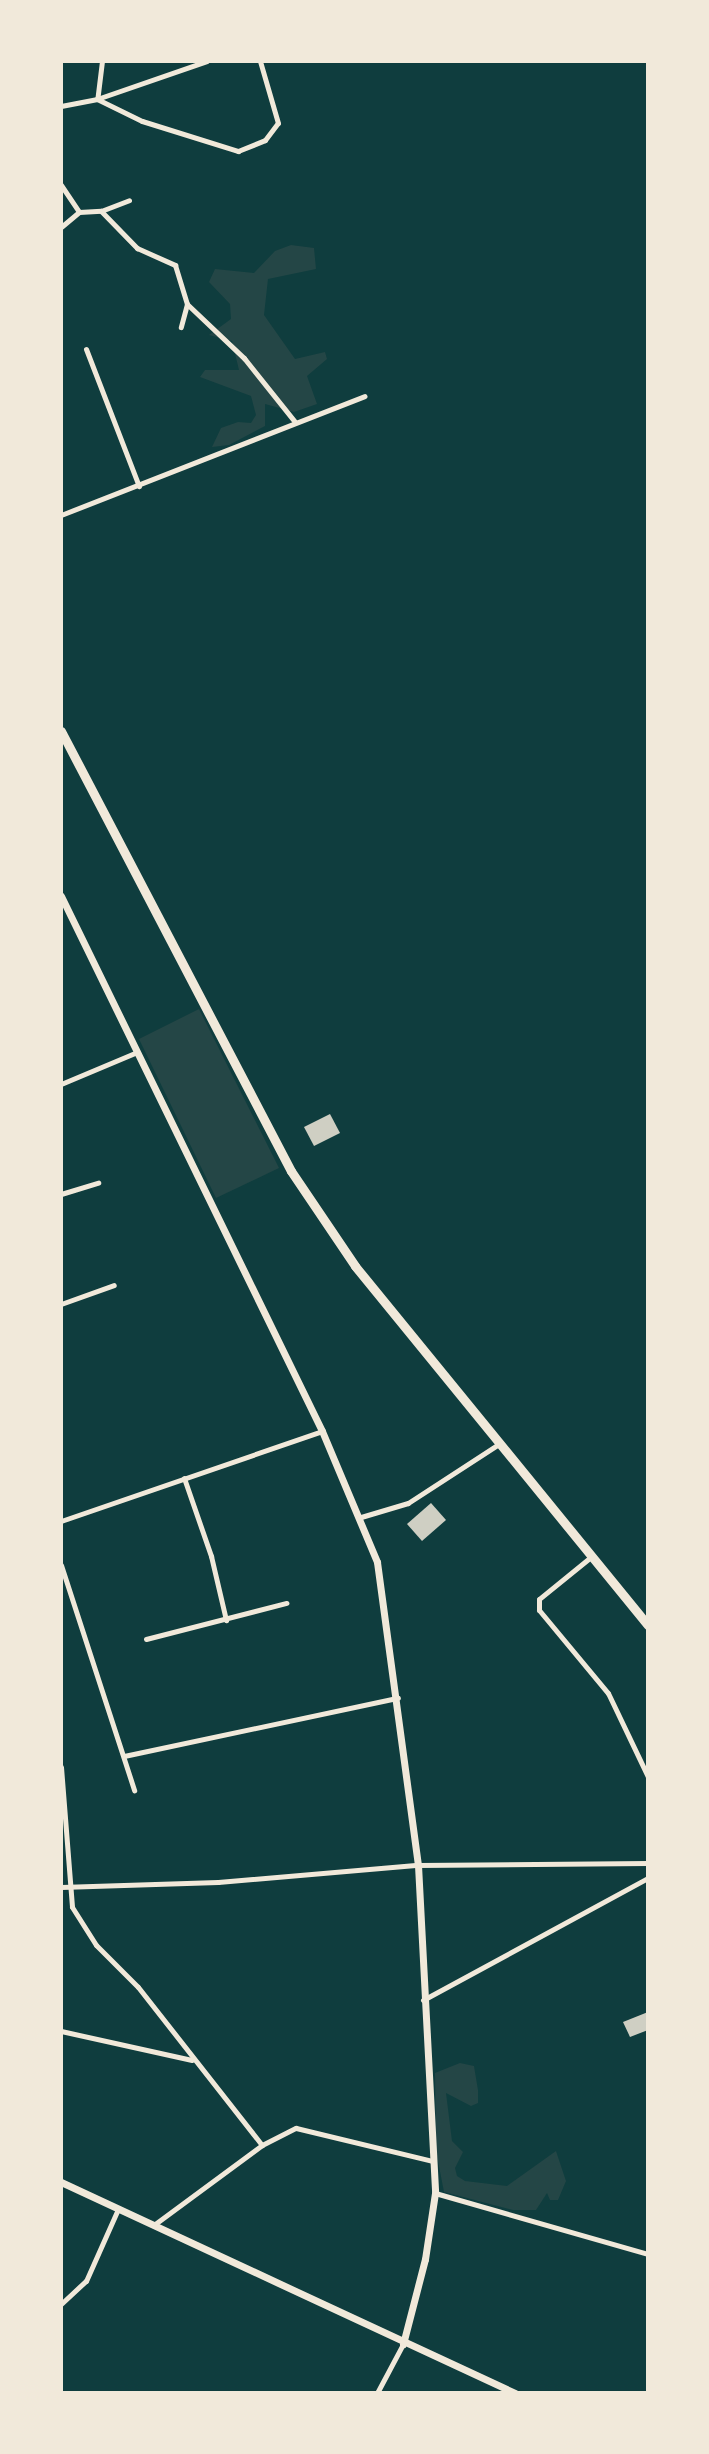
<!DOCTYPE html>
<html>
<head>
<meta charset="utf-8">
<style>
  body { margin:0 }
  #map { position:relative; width:709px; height:2454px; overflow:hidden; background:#0f3d3e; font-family:Mulish,sans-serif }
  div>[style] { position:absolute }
  .green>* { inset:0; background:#244646 }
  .building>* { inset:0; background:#cfcfc3 }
  .minor>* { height:5px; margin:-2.5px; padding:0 2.5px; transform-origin:2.5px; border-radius:2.5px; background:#f1e9da }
  .tertiary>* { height:7px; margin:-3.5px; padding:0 3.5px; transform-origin:3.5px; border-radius:3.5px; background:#f1e9da }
  .trunk>* { height:9px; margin:-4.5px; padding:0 4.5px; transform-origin:4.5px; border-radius:4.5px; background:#f1e9da }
  span { translate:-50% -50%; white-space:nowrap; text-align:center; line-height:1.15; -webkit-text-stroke:5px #f1e9da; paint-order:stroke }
  .frame { position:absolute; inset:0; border:63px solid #f1e9da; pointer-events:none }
</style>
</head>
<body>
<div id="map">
  <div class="green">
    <i style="clip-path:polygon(291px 245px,314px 248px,316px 269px,268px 279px,264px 315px,295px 359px,325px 352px,327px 359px,307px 376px,317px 404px,294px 412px,265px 404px,265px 426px,229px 445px,212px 447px,221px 428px,238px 422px,251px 423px,256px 415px,251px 396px,200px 377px,205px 370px,239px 370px,232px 341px,209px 335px,231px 319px,230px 304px,209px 282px,215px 269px,254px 273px,275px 251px)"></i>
    <i style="clip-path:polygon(199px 1009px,279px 1168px,216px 1198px,139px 1039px)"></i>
    <i style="clip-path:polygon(460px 2063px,474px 2066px,478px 2090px,478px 2103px,471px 2106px,446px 2093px,452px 2141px,463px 2152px,455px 2168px,457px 2176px,465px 2181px,507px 2186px,556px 2151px,566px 2181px,558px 2200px,550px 2200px,547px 2193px,536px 2210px,513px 2210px,444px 2192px,436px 2151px,435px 2073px)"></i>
  </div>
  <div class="building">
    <i style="clip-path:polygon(330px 1114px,340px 1133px,314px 1146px,304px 1127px)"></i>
    <i style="clip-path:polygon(431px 1503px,446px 1520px,422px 1541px,407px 1524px)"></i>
    <i style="clip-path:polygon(648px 2012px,648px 2030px,630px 2037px,623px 2022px)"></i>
  </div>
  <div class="minor">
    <i style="left:102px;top:61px;width:38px;rotate:97deg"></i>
    <i style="left:97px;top:99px;width:50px;rotate:26.1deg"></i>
    <i style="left:142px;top:121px;width:101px;rotate:17.4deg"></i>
    <i style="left:238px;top:151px;width:29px;rotate:-22deg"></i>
    <i style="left:265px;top:140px;width:21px;rotate:-53deg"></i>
    <i style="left:278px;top:123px;width:65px;rotate:-106.2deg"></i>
    <i style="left:61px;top:106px;width:37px;rotate:-11deg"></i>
    <i style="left:97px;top:99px;width:116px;rotate:-19.1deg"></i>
    <i style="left:61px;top:185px;width:32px;rotate:56deg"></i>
    <i style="left:79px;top:212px;width:23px;rotate:140deg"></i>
    <i style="left:101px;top:211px;width:30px;rotate:-21deg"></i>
    <i style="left:79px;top:212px;width:22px;rotate:-3deg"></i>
    <i style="left:101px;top:211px;width:52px;rotate:45.8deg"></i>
    <i style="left:137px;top:248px;width:42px;rotate:24.1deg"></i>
    <i style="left:175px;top:265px;width:41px;rotate:72.9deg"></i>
    <i style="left:187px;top:304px;width:24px;rotate:105deg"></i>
    <i style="left:187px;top:304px;width:79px;rotate:43.5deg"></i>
    <i style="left:244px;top:358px;width:82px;rotate:51.4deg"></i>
    <i style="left:86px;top:349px;width:147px;rotate:68.9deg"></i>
    <i style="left:61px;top:515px;width:326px;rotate:-21.4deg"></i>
    <i style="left:61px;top:1084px;width:82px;rotate:-22.8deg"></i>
    <i style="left:61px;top:1194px;width:39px;rotate:-17deg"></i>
    <i style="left:61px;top:1304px;width:56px;rotate:-19.7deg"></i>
    <i style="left:184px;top:1478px;width:83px;rotate:70.9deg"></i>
    <i style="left:211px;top:1556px;width:66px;rotate:76.8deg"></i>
    <i style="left:361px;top:1517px;width:49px;rotate:-16.6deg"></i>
    <i style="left:408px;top:1503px;width:108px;rotate:-33deg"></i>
    <i style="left:61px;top:1521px;width:276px;rotate:-19deg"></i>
    <i style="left:592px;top:1556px;width:68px;rotate:140.9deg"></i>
    <i style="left:539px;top:1599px;width:11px;rotate:90deg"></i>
    <i style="left:539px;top:1610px;width:108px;rotate:50.3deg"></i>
    <i style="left:608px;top:1693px;width:93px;rotate:64.5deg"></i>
    <i style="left:61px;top:1565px;width:237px;rotate:72deg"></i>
    <i style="left:146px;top:1639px;width:145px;rotate:-14.4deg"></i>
    <i style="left:124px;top:1756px;width:280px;rotate:-12deg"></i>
    <i style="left:61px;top:1767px;width:140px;rotate:85.5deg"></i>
    <i style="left:72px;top:1907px;width:45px;rotate:57.7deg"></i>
    <i style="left:96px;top:1945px;width:59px;rotate:45deg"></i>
    <i style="left:138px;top:1987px;width:201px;rotate:51.9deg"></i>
    <i style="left:61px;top:1887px;width:157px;rotate:-1.8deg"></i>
    <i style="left:218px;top:1882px;width:201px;rotate:-4.9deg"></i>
    <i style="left:418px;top:1865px;width:230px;rotate:-0.5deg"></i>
    <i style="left:423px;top:2000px;width:256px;rotate:-28.5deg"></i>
    <i style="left:61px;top:2031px;width:134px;rotate:12.5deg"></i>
    <i style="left:435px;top:2193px;width:222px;rotate:16deg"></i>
    <i style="left:155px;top:2224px;width:133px;rotate:-36.4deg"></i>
    <i style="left:262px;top:2145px;width:38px;rotate:-27deg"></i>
    <i style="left:296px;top:2128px;width:140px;rotate:13.6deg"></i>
    <i style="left:61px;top:2304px;width:34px;rotate:-43deg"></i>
    <i style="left:86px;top:2281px;width:79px;rotate:-66deg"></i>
    <i style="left:377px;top:2393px;width:55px;rotate:-62deg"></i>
  </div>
  <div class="tertiary">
    <i style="left:61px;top:896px;width:595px;rotate:63.99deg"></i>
    <i style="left:322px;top:1431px;width:142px;rotate:67.2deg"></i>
    <i style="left:377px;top:1562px;width:306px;rotate:82.3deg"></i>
    <i style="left:418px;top:1865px;width:328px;rotate:87deg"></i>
    <i style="left:435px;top:2193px;width:67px;rotate:98.6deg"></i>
    <i style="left:425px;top:2259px;width:88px;rotate:104.5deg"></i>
    <i style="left:61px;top:2182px;width:501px;rotate:24.93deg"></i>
  </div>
  <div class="trunk">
    <i style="left:61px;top:731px;width:496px;rotate:62.4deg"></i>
    <i style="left:291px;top:1171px;width:115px;rotate:56deg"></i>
    <i style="left:355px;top:1266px;width:463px;rotate:50.8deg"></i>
  </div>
  <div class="frame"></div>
</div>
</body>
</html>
